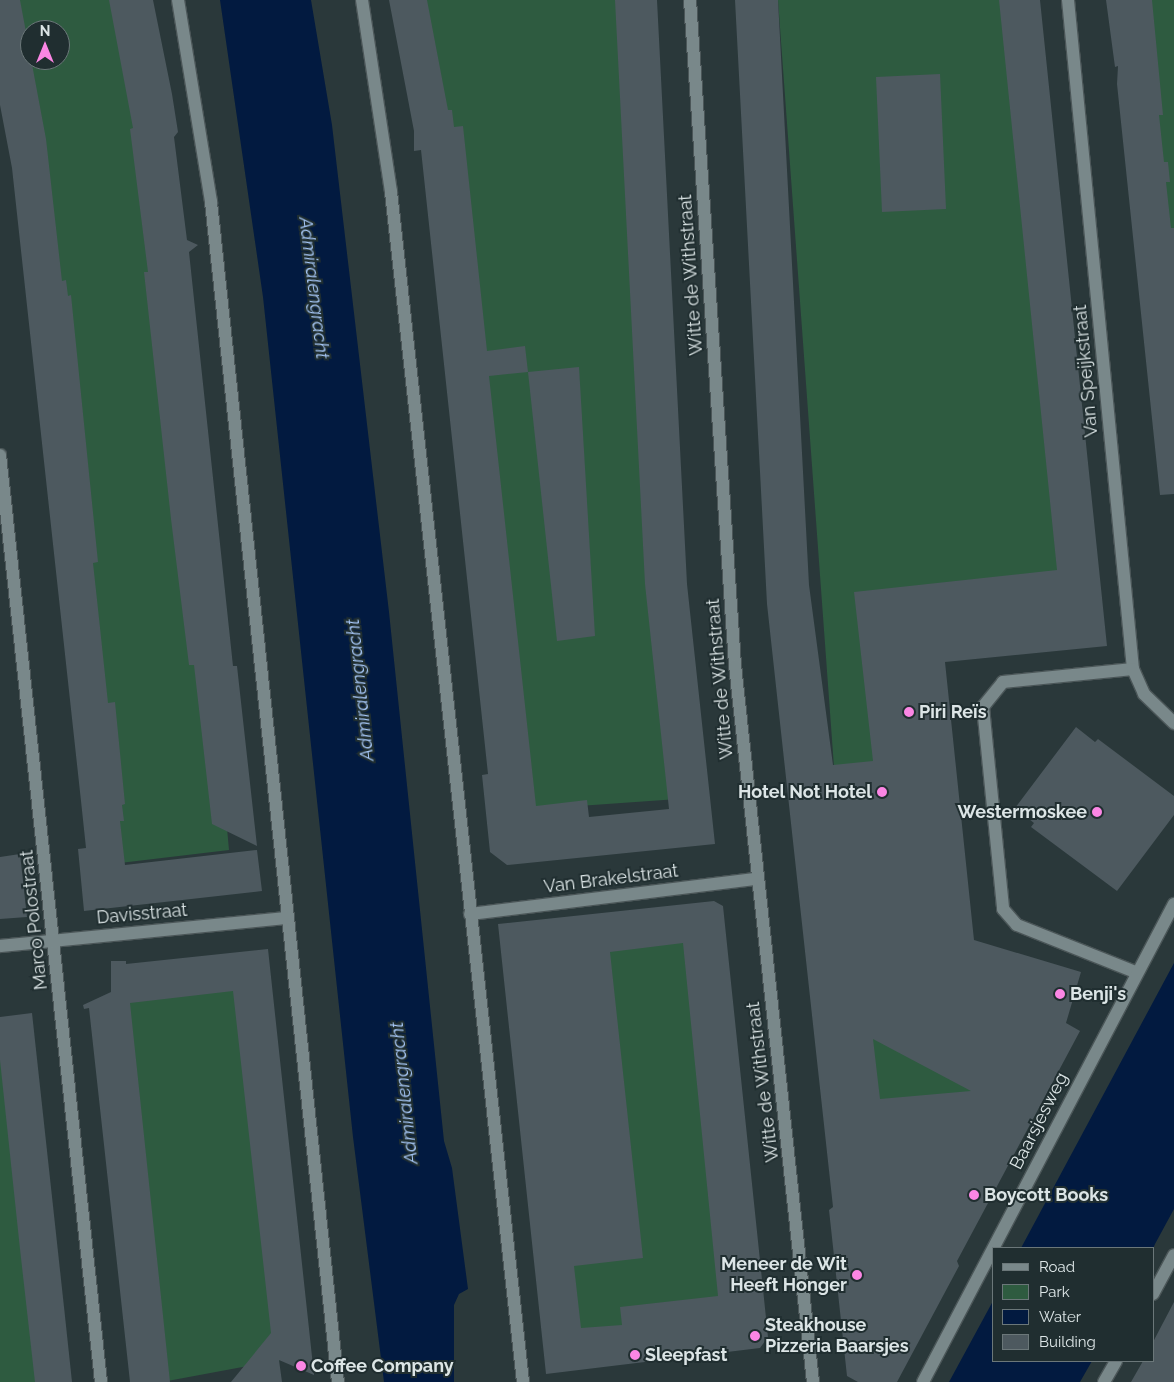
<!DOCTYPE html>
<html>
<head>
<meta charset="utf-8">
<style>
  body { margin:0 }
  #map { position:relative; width:1174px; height:1382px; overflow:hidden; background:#2a383a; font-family:Raleway,sans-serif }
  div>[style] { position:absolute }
  .green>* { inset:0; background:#2e5b40 }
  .water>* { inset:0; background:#021a40 }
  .building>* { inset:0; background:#4d595f }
  .roads { filter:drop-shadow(1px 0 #4b5658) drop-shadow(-1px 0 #4b5658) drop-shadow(0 1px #4b5658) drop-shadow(0 -1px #4b5658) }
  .pedestrian>* { height:12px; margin:-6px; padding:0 6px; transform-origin:6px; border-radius:6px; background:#79888a }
  .minor>* { height:12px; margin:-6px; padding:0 6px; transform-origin:6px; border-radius:6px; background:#79888a }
  .dots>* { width:14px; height:14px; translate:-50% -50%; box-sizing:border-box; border:2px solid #202e30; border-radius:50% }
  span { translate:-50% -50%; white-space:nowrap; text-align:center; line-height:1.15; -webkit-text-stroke:4px #202e30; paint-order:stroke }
  .street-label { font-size:18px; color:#dce5e6 }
  .poi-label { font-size:18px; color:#dce5e6; font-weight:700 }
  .left { translate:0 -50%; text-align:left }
  .right { translate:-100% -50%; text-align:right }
  .water-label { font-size:19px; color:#a7c8f8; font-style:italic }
  .legend { position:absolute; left:992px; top:1247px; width:162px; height:115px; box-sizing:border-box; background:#202e30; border:1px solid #6b7779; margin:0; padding:6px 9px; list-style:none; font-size:15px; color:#dce5e6 }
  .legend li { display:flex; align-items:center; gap:10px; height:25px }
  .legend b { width:25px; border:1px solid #6b7779 }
  .north { position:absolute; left:20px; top:20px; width:50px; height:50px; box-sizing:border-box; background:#202e30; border:1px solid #6b7779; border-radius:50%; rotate:0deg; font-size:14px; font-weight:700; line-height:20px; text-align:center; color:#dce5e6 }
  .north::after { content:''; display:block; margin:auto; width:18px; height:22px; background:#fb86e4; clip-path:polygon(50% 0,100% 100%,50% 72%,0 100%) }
</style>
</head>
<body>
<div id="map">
  <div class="green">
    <i style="clip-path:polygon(evenodd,6px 0,135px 0,168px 178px,229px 850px,103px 865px,6px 0,30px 30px,60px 30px,60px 60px,30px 60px,30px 30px)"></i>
    <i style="clip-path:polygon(416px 0,626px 0,678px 799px,522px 810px)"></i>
    <i style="clip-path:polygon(778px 0,1013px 0,1077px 591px,913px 651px,943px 944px,1051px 989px,876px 1342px)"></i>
    <i style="clip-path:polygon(1142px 0,1174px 0,1174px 282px)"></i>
    <i style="clip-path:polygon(688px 929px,731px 1308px,579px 1343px,528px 945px)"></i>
    <i style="clip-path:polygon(237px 972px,281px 1360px,162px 1382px,119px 988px)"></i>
    <i style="clip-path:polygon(0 1049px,47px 1382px,0 1382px)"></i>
  </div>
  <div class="water">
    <i style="clip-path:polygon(220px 0,311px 0,332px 125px,389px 612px,444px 1141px,452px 1168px,468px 1289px,459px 1294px,454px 1305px,454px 1382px,384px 1382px,353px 1137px,263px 297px)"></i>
    <i style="clip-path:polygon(1174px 963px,1174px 1209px,1155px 1244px,1153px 1249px,1021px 1248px)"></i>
    <i style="clip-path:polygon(993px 1301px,993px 1361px,1092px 1361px,1080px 1382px,949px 1382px)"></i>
  </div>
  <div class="building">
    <i style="clip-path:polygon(0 0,20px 0,46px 139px,62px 281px,66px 280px,68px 296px,71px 295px,98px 562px,93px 563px,98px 609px,108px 703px,115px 702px,125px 804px,122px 805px,124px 821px,120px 821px,125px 865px,257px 850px,262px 891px,84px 911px,78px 849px,86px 848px,81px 801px,12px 168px,0 105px)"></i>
    <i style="clip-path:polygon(109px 0,153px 0,172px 94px,178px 132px,174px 137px,187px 240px,198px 245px,189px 252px,233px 666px,237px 666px,257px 846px,212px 824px,194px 665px,189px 665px,171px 519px,144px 272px,148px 272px,130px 129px,133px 128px)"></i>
    <i style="clip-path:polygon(389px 0,427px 0,448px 110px,452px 110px,454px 127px,463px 126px,487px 351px,525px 346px,528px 372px,489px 376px,536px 806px,587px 800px,589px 817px,669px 809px,645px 584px,615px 0,657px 0,687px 584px,715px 844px,507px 865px,490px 852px,482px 775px,488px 774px,421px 150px,414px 151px,414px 131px)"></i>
    <i style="clip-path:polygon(evenodd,735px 0,778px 0,809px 585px,833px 765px,873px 761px,854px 592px,1057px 570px,999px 0,1040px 0,1107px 646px,945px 662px,974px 940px,1081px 972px,1066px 1023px,1080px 1031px,957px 1261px,959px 1266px,897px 1382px,858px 1382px,847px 1376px,829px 1210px,833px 1207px,767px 604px,735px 0,873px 1039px,971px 1091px,880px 1099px,873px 1039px)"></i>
    <i style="clip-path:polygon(1106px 0,1152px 0,1163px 115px,1159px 115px,1164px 162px,1168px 162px,1170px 182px,1166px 182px,1171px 228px,1174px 228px,1174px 494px,1160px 495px,1117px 84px,1118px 66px,1115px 67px)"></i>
    <i style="clip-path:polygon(940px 74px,946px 209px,882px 212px,876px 77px)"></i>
    <i style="clip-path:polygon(579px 367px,595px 636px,557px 641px,528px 372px)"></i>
    <i style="clip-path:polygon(1076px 727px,1095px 742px,1098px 739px,1174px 796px,1174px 815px,1117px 891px,1031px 827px,1034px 823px,1015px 808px)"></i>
    <i style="clip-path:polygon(20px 854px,27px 917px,0 919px,0 857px)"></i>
    <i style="clip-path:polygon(evenodd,714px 901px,723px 906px,768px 1337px,760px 1348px,546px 1374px,498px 924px,714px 901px,683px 943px,718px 1296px,620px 1307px,622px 1325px,581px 1328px,574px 1266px,643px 1258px,610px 952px,683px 943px)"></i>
    <i style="clip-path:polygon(268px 949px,314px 1375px,279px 1360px,282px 1382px,231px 1382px,271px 1333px,233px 991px,130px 1003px,170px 1382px,130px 1382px,89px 1008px,84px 1009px,83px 1005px,111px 992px,111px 961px,126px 961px,126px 964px)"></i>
    <i style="clip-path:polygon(32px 1013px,64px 1307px,72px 1382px,35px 1382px,20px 1249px,0 1060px,0 1017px)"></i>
    <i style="clip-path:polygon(1174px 1302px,1174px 1382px,1131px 1382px,1143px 1361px,1153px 1361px,1153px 1342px)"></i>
  </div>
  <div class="roads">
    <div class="pedestrian">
      <i style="left:1133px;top:669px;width:131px;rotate:174.3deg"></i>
      <i style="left:1003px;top:682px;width:32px;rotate:129deg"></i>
      <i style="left:983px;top:707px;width:203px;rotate:84.3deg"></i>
      <i style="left:1003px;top:909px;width:21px;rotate:49deg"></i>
      <i style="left:1017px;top:925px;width:127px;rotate:21.7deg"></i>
      <i style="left:470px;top:914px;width:289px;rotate:-7deg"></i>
    </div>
    <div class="minor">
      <i style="left:178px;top:0;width:205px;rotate:80.7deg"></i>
      <i style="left:211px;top:202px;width:1187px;rotate:83.86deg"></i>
      <i style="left:362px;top:0;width:194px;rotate:81.4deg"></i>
      <i style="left:391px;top:192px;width:1197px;rotate:83.67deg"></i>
      <i style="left:690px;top:0;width:667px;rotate:86.13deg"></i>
      <i style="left:735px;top:665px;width:721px;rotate:83.79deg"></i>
      <i style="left:1068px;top:0;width:672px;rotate:84.45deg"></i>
      <i style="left:1133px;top:669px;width:27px;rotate:66deg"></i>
      <i style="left:1144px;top:694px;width:42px;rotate:44deg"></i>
      <i style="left:0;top:455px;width:932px;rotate:83.78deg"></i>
      <i style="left:0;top:946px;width:289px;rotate:-5.6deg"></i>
      <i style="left:1153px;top:1294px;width:44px;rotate:-61.7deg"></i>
      <i style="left:923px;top:1382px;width:540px;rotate:-62.3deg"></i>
      <i style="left:1104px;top:1382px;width:24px;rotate:-60deg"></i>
    </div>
  </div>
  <div class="dots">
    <i style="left:909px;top:712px;background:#fb86e4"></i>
    <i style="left:882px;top:792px;background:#fb86e4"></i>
    <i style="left:1097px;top:812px;background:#fb86e4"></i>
    <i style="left:1060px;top:994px;background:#fb86e4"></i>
    <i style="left:974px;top:1195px;background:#fb86e4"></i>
    <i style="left:857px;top:1275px;background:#fb86e4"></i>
    <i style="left:755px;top:1336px;background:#fb86e4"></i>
    <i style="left:635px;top:1355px;background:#fb86e4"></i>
    <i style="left:301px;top:1366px;background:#fb86e4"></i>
  </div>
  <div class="street-label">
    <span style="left:691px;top:275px;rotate:-94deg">Witte de Withstraat</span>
    <span style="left:1086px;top:371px;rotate:-95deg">Van Speijkstraat</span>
    <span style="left:720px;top:679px;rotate:-95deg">Witte de Withstraat</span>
    <span style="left:611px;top:879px;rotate:-7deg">Van Brakelstraat</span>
    <span style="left:142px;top:914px;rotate:-5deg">Davisstraat</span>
    <span style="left:34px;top:920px;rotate:-96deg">Marco Polostraat</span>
    <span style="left:763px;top:1082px;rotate:-97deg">Witte de Withstraat</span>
    <span style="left:1039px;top:1121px;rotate:-63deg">Baarsjesweg</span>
  </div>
  <div class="poi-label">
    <span class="left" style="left:919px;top:712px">Piri Reïs</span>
    <span class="right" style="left:872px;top:792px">Hotel Not Hotel</span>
    <span class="right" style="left:1087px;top:812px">Westermoskee</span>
    <span class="left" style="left:1070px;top:994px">Benji's</span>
    <span class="left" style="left:984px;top:1195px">Boycott Books</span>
    <span class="right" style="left:847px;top:1275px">Meneer de Wit<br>Heeft Honger</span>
    <span class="left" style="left:765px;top:1336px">Steakhouse<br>Pizzeria Baarsjes</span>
    <span class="left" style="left:645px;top:1355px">Sleepfast</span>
    <span class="left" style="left:311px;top:1366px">Coffee Company</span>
  </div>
  <div class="water-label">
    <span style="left:314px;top:288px;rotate:83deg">Admiralengracht</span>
    <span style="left:360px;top:690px;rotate:-96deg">Admiralengracht</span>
    <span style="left:404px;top:1093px;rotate:-96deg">Admiralengracht</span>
  </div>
  <ul class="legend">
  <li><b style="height:6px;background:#79888a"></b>Road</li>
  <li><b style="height:14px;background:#2e5b40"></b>Park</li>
  <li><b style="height:14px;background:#021a40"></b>Water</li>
  <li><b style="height:14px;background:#4d595f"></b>Building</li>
  </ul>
  <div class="north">N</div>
</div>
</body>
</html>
